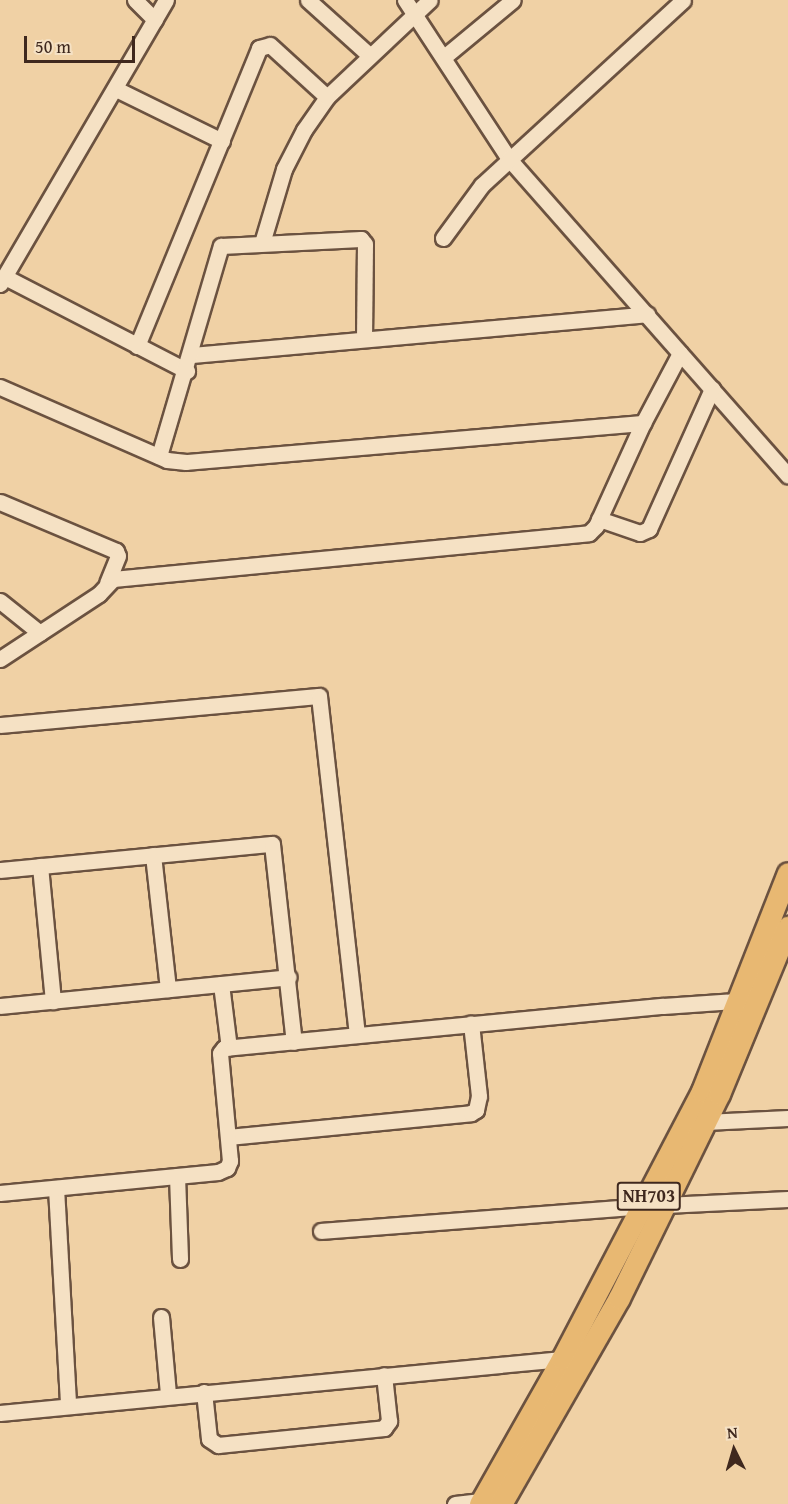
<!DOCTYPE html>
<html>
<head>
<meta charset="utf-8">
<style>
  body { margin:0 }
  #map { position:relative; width:788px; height:1504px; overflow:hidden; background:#f0d1a5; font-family:"Gentium Book Plus",serif }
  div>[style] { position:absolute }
  .roads { filter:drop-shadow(2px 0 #6b5240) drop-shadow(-2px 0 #6b5240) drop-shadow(0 2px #6b5240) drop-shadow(0 -2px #6b5240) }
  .minor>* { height:15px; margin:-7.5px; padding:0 7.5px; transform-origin:7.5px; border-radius:7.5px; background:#f5e1c4 }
  .highway>* { height:21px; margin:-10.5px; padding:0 10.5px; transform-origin:10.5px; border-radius:10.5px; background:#e8b872 }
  span { translate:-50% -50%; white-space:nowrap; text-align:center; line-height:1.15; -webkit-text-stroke:4.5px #f5e1c4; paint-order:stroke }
  .shield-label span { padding:2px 4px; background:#f5e1c4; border:2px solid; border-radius:4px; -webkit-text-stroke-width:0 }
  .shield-label { font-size:18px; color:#3f281e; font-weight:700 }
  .north { position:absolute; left:704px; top:1420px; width:60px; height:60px; -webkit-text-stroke:4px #f5e1c4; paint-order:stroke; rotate:355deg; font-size:16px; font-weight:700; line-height:24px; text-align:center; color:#3f281e }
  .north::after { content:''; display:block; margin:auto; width:21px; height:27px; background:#3f281e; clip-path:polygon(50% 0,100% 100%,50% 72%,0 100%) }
  .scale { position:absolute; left:24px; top:36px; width:111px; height:27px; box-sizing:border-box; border:3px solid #3f281e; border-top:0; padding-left:8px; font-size:18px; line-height:21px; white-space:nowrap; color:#3f281e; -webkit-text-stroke:4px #f5e1c4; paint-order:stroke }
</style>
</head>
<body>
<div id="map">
  <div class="roads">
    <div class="minor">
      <i style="left:135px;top:0;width:28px;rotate:45deg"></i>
      <i style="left:308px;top:0;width:82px;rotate:42deg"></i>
      <i style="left:405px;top:0;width:190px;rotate:56.8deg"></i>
      <i style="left:509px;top:159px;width:422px;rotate:48.6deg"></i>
      <i style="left:444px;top:57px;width:89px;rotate:-39.6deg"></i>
      <i style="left:116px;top:89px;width:118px;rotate:26.1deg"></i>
      <i style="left:443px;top:238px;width:66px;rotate:-53.7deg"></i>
      <i style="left:482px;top:185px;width:273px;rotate:-42.6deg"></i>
      <i style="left:262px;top:243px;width:77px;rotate:-73.4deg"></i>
      <i style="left:284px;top:169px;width:44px;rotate:-62.9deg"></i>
      <i style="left:304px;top:130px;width:40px;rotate:-55.1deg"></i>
      <i style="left:327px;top:97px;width:141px;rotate:-43.3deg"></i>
      <i style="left:5px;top:277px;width:205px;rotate:27.3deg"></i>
      <i style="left:0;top:284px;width:329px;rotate:-59.7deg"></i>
      <i style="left:137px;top:346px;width:322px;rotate:-67.7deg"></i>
      <i style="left:259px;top:48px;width:11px;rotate:-15deg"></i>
      <i style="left:270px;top:45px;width:77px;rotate:42.4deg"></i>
      <i style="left:191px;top:355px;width:458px;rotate:-5.1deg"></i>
      <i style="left:0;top:387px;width:182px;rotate:23.6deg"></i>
      <i style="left:167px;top:460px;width:19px;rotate:6deg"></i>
      <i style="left:186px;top:462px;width:459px;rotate:-4.9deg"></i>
      <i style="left:159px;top:456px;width:219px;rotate:-73.6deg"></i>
      <i style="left:221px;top:246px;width:140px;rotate:-2.9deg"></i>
      <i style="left:361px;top:239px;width:6px;rotate:51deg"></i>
      <i style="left:365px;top:244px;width:95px;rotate:90.6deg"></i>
      <i style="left:0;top:502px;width:126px;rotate:22.9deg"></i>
      <i style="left:116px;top:551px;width:5px;rotate:68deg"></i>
      <i style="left:118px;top:556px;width:29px;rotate:112deg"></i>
      <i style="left:599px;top:519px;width:43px;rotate:18.9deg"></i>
      <i style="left:640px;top:533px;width:10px;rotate:-24deg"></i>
      <i style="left:649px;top:529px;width:154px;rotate:-65.8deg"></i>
      <i style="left:0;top:601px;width:51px;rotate:38.7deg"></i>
      <i style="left:0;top:659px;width:118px;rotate:-33.3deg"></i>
      <i style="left:99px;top:594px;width:21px;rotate:-47deg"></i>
      <i style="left:113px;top:579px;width:478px;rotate:-5.5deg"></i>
      <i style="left:589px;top:533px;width:10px;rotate:-45deg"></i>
      <i style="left:596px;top:526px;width:113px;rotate:-65.5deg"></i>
      <i style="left:643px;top:423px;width:79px;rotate:-62.1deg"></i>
      <i style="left:0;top:725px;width:320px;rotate:-5.2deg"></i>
      <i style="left:319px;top:696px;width:341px;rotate:83.6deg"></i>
      <i style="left:153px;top:855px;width:135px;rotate:83.6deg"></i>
      <i style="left:40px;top:866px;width:136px;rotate:84.5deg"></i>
      <i style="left:0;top:870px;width:273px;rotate:-5.5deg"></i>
      <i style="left:272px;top:844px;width:199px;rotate:83.7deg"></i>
      <i style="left:221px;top:984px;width:64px;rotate:82.9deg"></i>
      <i style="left:0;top:1006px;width:290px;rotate:-5.7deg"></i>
      <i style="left:705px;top:1122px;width:83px;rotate:-2.8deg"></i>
      <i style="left:228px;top:1137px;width:244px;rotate:-5.6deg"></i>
      <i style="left:471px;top:1113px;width:6px;rotate:-31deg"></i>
      <i style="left:476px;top:1110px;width:14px;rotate:-78deg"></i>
      <i style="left:479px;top:1096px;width:73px;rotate:-96.3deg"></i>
      <i style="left:177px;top:1176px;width:83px;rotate:87.9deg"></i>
      <i style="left:56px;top:1188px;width:217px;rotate:86.8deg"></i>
      <i style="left:0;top:1193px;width:219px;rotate:-5.5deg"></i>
      <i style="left:218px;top:1172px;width:10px;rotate:-24deg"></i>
      <i style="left:227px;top:1168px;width:8px;rotate:-67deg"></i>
      <i style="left:230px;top:1161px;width:108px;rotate:-95.3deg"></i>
      <i style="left:220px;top:1053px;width:6px;rotate:-51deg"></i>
      <i style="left:224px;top:1048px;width:441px;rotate:-5.5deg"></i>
      <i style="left:663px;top:1006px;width:74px;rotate:-3.9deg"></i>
      <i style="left:737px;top:1001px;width:9px;rotate:27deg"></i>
      <i style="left:665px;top:1205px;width:123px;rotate:-2.8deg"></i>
      <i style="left:321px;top:1231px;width:324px;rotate:-4.4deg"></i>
      <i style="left:161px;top:1317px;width:77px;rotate:84.8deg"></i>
      <i style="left:204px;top:1392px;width:47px;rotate:83.9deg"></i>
      <i style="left:209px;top:1439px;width:11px;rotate:34deg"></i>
      <i style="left:218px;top:1445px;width:167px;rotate:-5.8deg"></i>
      <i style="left:384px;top:1428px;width:9px;rotate:-54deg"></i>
      <i style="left:389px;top:1421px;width:46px;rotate:-96.2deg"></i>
      <i style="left:0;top:1413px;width:565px;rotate:-5.49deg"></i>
      <i style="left:455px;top:1504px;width:26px;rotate:-7deg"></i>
    </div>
    <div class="highway">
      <i style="left:480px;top:1504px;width:167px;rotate:-60.5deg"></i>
      <i style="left:562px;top:1359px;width:302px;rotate:-62.4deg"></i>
      <i style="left:702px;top:1091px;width:234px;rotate:-68.5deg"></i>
      <i style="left:501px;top:1504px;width:237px;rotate:-60.2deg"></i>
      <i style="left:619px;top:1298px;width:227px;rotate:-63.9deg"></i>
      <i style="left:719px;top:1094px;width:181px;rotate:-67.6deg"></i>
    </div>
  </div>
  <div class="shield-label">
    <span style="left:649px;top:1196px">NH703</span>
  </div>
  <div class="north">N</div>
  <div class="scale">50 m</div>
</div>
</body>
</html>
